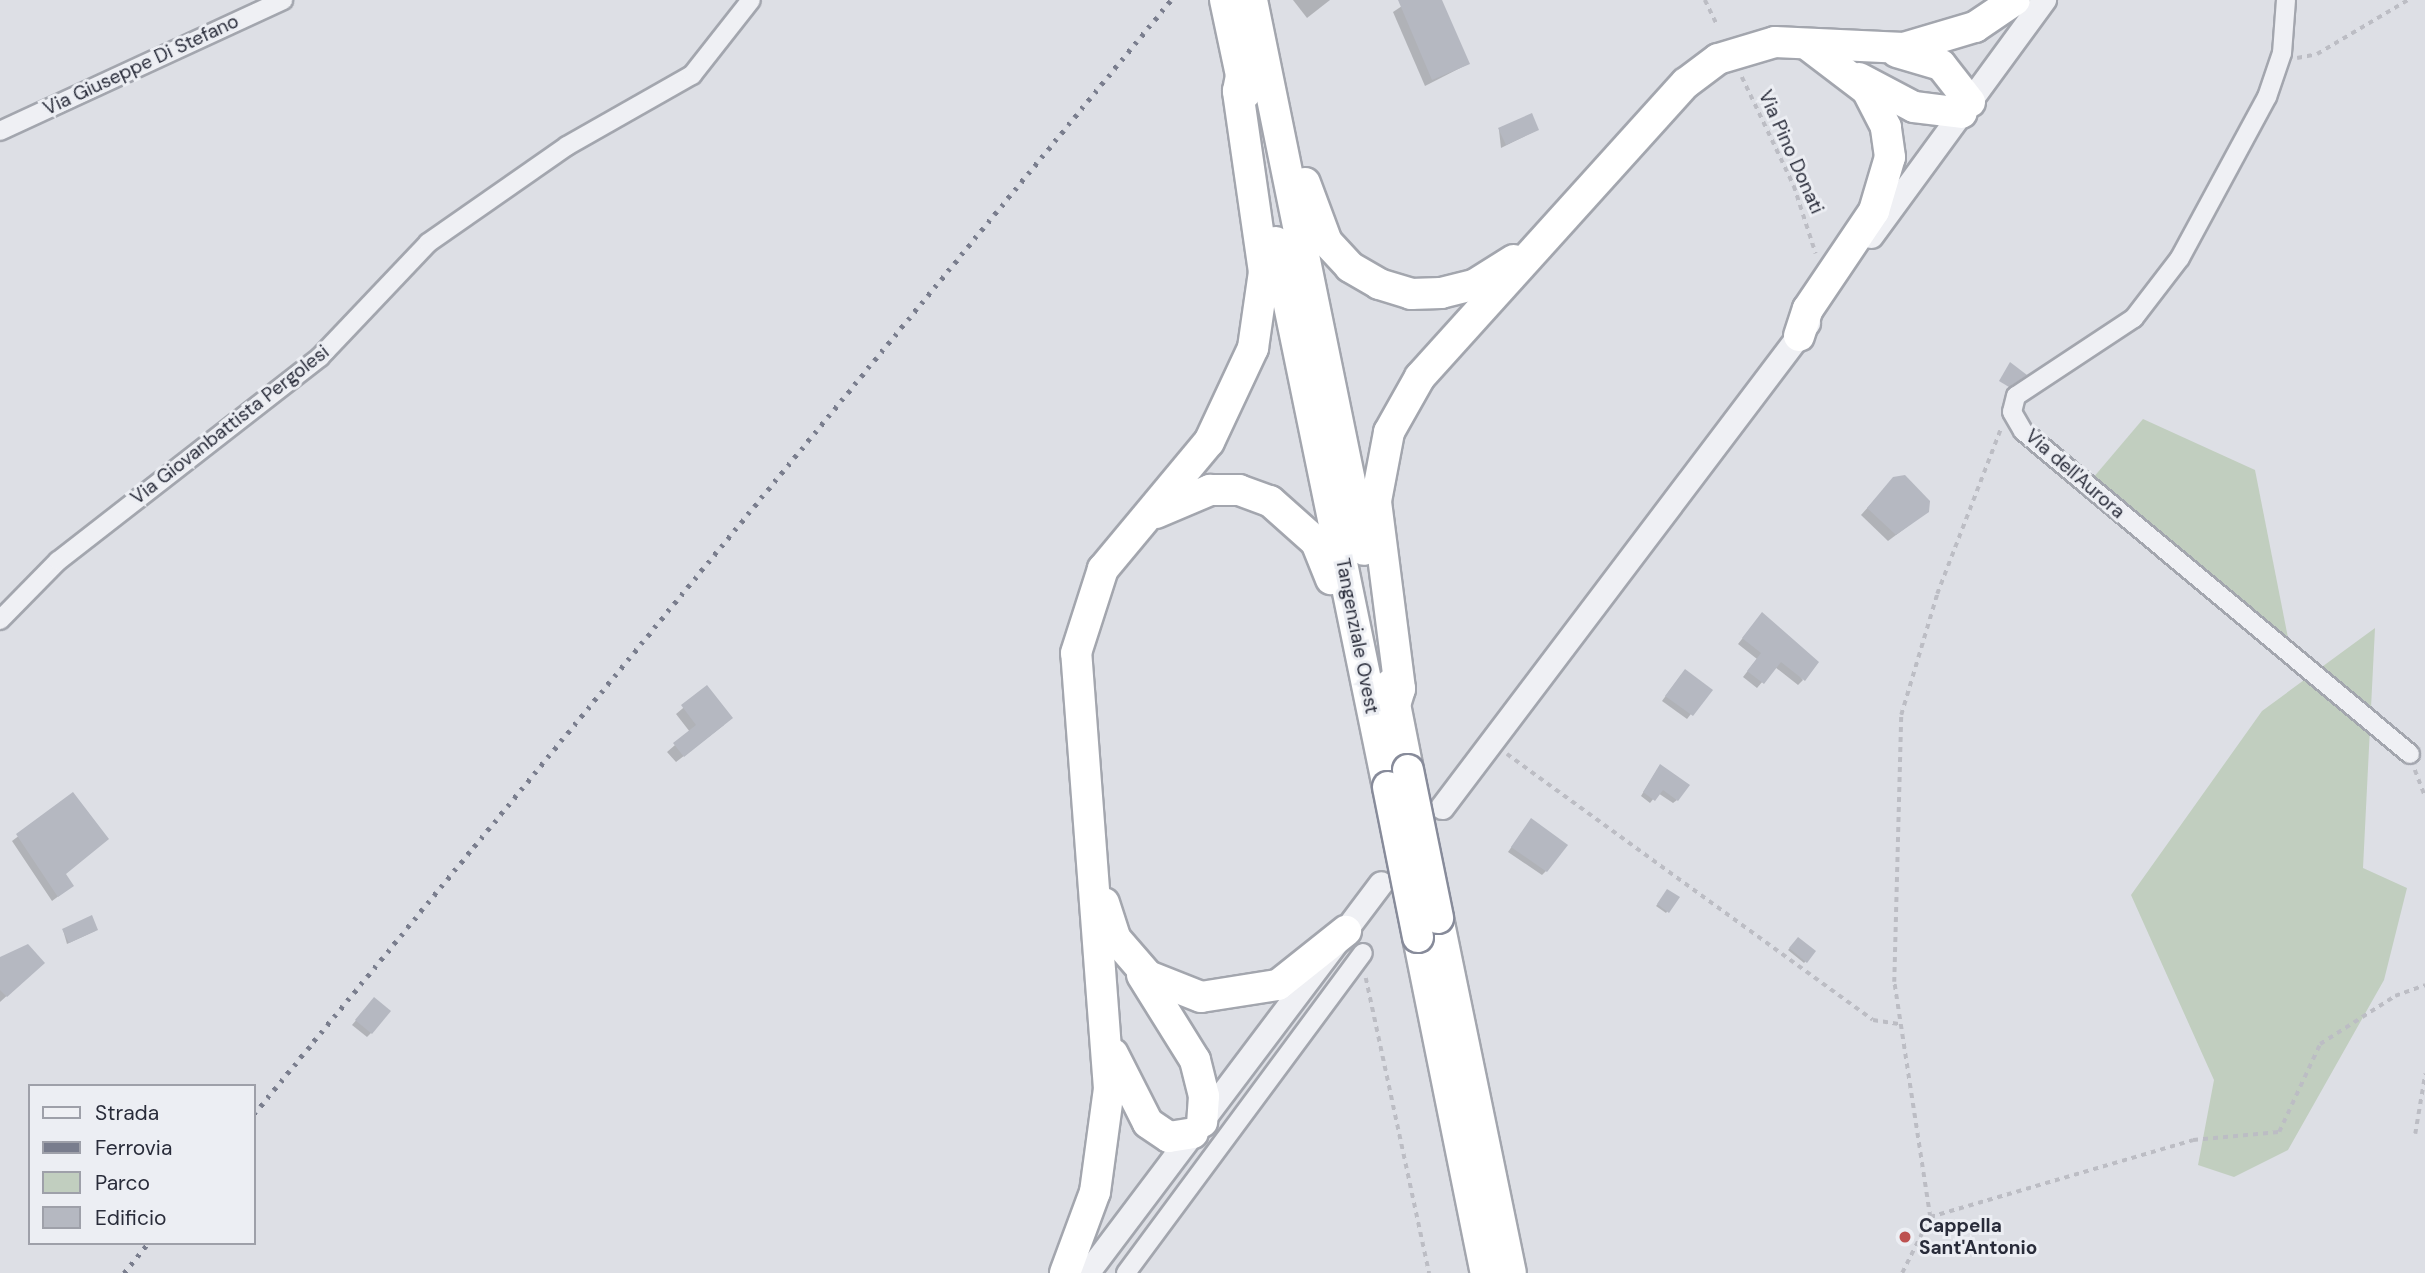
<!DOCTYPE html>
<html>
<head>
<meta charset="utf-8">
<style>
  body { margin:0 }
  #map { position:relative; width:2425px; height:1273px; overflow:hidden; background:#dddfe5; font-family:"DM Sans",sans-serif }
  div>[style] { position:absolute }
  .green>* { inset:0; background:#c1cebf }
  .shadow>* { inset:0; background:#0003 }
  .building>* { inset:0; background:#b5b8c1 }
  .path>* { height:3.5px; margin-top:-1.75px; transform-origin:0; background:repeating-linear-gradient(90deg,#bcbdc4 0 5px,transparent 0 10px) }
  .roads { filter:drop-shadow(2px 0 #a3a6ae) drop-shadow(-2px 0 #a3a6ae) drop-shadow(0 2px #a3a6ae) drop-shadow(0 -2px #a3a6ae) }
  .minor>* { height:18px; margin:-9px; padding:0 9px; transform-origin:9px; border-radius:9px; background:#eff0f4 }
  .tertiary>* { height:23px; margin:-11.5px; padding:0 11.5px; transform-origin:11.5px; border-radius:11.5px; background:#eff0f4 }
  .trunk>* { height:30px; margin:-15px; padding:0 15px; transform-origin:15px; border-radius:15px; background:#fff }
  .rail>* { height:5px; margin-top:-2.5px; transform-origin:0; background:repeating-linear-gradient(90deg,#797d8d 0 3.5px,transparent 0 10.5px) }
  .bridges { filter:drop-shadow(2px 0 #878b9a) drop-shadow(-2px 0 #878b9a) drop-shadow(0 2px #878b9a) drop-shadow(0 -2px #878b9a) }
  .trunk-bridge>* { height:30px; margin:-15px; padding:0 15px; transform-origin:15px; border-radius:15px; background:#fff }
  .dots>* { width:19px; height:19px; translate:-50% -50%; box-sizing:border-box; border:4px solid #eceef3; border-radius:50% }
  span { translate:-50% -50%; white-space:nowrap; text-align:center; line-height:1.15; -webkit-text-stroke:6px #eceef3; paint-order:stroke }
  .street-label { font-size:19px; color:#292c3a }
  .poi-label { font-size:19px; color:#292c3a; font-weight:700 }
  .left { translate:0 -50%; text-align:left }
  .legend { position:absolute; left:28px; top:1084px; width:228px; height:161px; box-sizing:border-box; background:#eceef3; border:2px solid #9ea0a9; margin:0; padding:9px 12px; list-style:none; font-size:21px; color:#292c3a }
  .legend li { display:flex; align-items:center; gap:14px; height:35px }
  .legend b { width:35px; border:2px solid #9ea0a9 }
</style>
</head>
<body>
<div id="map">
  <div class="green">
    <i style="clip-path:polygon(2143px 419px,2255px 470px,2292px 658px,2087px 485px)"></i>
    <i style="clip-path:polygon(2375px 628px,2363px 868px,2407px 888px,2384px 980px,2288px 1150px,2234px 1177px,2198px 1165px,2214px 1080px,2131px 895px,2262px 711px)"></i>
  </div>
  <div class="shadow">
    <i style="clip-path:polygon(1293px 0,1330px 0,1307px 18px)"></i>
    <i style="clip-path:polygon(1411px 0,1441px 0,1468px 64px,1425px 86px,1393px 12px)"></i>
    <i style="clip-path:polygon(1499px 130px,1537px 130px,1501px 148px)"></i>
    <i style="clip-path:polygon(1887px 486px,1928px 511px,1888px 541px,1861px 515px)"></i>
    <i style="clip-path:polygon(1757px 620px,1803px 680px,1798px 685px,1775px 667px,1757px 688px,1743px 677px,1757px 659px,1738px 644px)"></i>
    <i style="clip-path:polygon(1681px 675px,1710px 690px,1687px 719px,1662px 701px)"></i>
    <i style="clip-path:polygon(707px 688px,724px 725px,676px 762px,667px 752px,690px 732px,676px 714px)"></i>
    <i style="clip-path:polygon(1657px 770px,1677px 800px,1673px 803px,1658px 793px,1650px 803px,1641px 796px)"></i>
    <i style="clip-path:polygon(73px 795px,64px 874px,72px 886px,52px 901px,12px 841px)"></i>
    <i style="clip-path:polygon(1527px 825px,1546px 871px,1542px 875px,1508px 852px)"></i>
    <i style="clip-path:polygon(1668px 891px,1677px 898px,1666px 913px,1656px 906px)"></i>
    <i style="clip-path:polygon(63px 930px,95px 931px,67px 944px)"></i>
    <i style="clip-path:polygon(1798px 939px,1814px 952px,1804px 963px,1788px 950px)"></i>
    <i style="clip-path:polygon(0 959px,43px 963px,0 1002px)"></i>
    <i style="clip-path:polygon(370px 1004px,371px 1033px,367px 1037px,352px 1025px)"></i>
  </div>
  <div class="building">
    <i style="clip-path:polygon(1398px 0,1442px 0,1470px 64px,1432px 80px)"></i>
    <i style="clip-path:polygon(1532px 113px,1539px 130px,1506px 145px,1498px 128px)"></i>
    <i style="clip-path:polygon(2010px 362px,2027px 375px,2009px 387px,1999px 381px)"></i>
    <i style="clip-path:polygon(1905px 475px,1930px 501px,1929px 512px,1896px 535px,1867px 508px,1893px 477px)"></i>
    <i style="clip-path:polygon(1762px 612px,1819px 662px,1805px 681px,1781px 662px,1764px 684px,1747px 671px,1761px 653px,1742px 638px)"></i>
    <i style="clip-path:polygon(1685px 669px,1713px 690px,1693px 716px,1665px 696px)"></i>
    <i style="clip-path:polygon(707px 685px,733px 718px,684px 757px,673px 743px,696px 725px,681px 705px)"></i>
    <i style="clip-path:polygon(1660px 764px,1690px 785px,1678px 801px,1663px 790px,1655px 801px,1643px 792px)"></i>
    <i style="clip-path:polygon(73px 792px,109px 839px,66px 874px,74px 886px,58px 897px,16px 834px)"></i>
    <i style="clip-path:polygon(1531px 818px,1568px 845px,1547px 872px,1511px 847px)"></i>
    <i style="clip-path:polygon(1667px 889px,1680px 897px,1669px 913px,1657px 904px)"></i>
    <i style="clip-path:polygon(92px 915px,98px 930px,69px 943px,62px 929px)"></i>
    <i style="clip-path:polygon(1798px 937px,1816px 951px,1807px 963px,1789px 948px)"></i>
    <i style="clip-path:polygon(28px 944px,45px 963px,7px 997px,0 990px,0 957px)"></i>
    <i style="clip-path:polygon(374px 997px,391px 1011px,372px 1034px,355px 1020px)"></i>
  </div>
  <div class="path">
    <i style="left:1705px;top:0;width:25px;rotate:64deg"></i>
    <i style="left:2297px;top:58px;width:20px;rotate:-11deg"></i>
    <i style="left:2317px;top:54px;width:106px;rotate:-30.7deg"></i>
    <i style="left:1742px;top:77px;width:121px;rotate:64.5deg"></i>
    <i style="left:1794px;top:186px;width:71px;rotate:72.1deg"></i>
    <i style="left:1507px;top:754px;width:452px;rotate:36deg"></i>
    <i style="left:1873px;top:1020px;width:26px;rotate:9deg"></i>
    <i style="left:2415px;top:770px;width:28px;rotate:69deg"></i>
    <i style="left:1366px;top:978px;width:302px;rotate:77.9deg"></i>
    <i style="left:2415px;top:1134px;width:61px;rotate:-80.5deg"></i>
    <i style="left:1930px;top:1217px;width:274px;rotate:-16.3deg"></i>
    <i style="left:2193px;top:1140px;width:86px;rotate:-5.3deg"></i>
    <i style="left:2279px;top:1132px;width:97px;rotate:-65deg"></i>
    <i style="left:2320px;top:1044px;width:89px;rotate:-32.6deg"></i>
    <i style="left:2395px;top:996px;width:32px;rotate:-20deg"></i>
    <i style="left:1902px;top:1273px;width:63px;rotate:-63.4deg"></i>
    <i style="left:1930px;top:1217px;width:238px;rotate:-98.7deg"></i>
    <i style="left:1894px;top:982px;width:267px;rotate:-88.5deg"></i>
    <i style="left:1901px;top:715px;width:126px;rotate:-73.4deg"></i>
    <i style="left:1937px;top:594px;width:178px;rotate:-68.9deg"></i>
  </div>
  <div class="roads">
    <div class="minor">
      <i style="left:2286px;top:0;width:53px;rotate:94.3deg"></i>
      <i style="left:2282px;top:53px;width:46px;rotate:108.8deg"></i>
      <i style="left:2267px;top:97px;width:183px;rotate:118.4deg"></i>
      <i style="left:2180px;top:258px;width:76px;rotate:127.5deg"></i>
      <i style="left:2134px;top:318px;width:141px;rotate:146.5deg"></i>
      <i style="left:2016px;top:396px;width:16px;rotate:104deg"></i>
      <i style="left:2012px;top:412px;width:22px;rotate:60deg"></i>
      <i style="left:2023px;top:431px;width:504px;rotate:39.85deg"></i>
      <i style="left:0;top:131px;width:312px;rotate:-24.8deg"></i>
      <i style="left:0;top:620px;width:83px;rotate:-45.5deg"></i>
      <i style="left:58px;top:561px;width:332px;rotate:-37.9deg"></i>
      <i style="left:320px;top:357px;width:157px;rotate:-46.5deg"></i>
      <i style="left:428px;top:243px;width:169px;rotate:-34.9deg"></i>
      <i style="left:567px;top:146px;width:144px;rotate:-29.6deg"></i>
      <i style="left:692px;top:75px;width:95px;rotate:-51.8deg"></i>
      <i style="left:1126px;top:1273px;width:398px;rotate:-53.5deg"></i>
    </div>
    <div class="tertiary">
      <i style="left:1871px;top:236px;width:293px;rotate:-53.8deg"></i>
      <i style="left:1442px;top:807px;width:607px;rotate:-52.9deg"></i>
      <i style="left:1087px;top:1273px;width:488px;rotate:-53deg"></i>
    </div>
    <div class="trunk">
      <i style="left:1225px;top:0;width:96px;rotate:78deg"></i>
      <i style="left:1252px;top:0;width:561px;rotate:78.49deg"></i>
      <i style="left:1897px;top:52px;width:46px;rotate:16.5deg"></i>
      <i style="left:1941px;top:65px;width:47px;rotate:51.9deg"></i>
      <i style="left:1859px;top:78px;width:62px;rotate:27.8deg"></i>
      <i style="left:1914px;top:107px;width:48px;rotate:7.1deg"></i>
      <i style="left:1305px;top:183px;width:63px;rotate:69.6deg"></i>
      <i style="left:1327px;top:242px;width:34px;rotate:47deg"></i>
      <i style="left:1350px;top:267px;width:34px;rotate:30deg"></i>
      <i style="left:1379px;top:284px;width:34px;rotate:17deg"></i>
      <i style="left:1411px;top:294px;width:30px;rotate:-2deg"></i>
      <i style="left:1441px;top:293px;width:34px;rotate:-14deg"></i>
      <i style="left:1474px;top:285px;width:47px;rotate:-32deg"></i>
      <i style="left:1276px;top:242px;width:556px;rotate:78.39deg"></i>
      <i style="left:1799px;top:336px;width:28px;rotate:-72deg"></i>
      <i style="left:1808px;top:309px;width:118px;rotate:-56deg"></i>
      <i style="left:1874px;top:211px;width:56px;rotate:-73.5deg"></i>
      <i style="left:1890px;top:157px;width:30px;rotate:-98deg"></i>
      <i style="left:1886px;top:127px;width:42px;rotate:-117.2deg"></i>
      <i style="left:1867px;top:90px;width:73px;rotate:-142.8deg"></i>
      <i style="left:1156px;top:513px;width:59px;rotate:-23.1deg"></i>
      <i style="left:1210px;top:490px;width:29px"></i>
      <i style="left:1239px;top:490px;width:33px;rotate:20deg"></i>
      <i style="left:1270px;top:501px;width:62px;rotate:41.7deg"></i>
      <i style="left:1316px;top:542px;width:40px;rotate:68deg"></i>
      <i style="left:1391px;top:684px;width:88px;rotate:78.8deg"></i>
      <i style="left:1395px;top:705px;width:17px;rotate:-73deg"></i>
      <i style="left:1400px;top:689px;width:190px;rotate:-97.3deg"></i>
      <i style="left:1376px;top:501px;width:70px;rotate:-79.3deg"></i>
      <i style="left:1389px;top:432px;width:63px;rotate:-60.6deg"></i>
      <i style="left:1420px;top:377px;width:396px;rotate:-47.9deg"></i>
      <i style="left:1686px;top:83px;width:40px;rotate:-37deg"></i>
      <i style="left:1718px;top:59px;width:59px;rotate:-16.6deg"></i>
      <i style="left:1775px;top:42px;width:129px;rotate:2.7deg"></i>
      <i style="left:1904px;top:48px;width:74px;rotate:-16.5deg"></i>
      <i style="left:1975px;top:27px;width:48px;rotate:-34deg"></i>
      <i style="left:1104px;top:903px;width:38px;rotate:72deg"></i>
      <i style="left:1116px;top:939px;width:49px;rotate:49.1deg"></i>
      <i style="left:1148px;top:976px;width:57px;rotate:21.6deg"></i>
      <i style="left:1201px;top:997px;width:78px;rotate:-8.9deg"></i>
      <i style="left:1278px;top:985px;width:87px;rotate:-38.5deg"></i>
      <i style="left:1438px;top:918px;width:362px;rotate:78.4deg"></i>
      <i style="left:1418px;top:937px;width:343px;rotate:78.6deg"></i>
      <i style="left:1142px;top:975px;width:100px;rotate:58.1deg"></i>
      <i style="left:1195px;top:1060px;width:37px;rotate:76deg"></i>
      <i style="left:1204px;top:1096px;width:26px;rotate:94deg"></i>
      <i style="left:1113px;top:1054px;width:77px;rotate:63.1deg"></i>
      <i style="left:1148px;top:1123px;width:25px;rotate:34deg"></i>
      <i style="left:1169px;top:1137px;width:24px;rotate:-9deg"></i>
      <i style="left:1065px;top:1273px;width:86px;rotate:-69.7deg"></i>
      <i style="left:1095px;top:1192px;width:104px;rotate:-82.3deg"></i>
      <i style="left:1109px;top:1089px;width:437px;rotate:-94.3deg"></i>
      <i style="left:1076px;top:653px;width:88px;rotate:-72.2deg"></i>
      <i style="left:1103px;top:569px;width:165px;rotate:-50.2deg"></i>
      <i style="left:1209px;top:442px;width:104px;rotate:-64.9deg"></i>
      <i style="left:1253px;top:348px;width:77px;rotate:-81.8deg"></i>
      <i style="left:1264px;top:272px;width:183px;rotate:-98.2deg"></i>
      <i style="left:1238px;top:91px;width:16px;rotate:-79deg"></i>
    </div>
  </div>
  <div class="rail">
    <i style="left:254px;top:1114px;width:1443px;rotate:-50.54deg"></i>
    <i style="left:124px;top:1273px;width:38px;rotate:-51deg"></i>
  </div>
  <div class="bridges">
    <div class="trunk-bridge">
      <i style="left:1408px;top:770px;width:151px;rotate:78.5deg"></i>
      <i style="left:1388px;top:787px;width:153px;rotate:78.7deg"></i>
    </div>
  </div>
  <div class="dots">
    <i style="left:1905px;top:1237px;background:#bd5150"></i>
  </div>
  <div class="street-label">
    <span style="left:141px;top:65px;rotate:-25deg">Via Giuseppe Di Stefano</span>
    <span style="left:1791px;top:152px;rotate:66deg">Via Pino Donati</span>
    <span style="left:230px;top:425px;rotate:-38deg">Via Giovanbattista Pergolesi</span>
    <span style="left:2075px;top:474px;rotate:41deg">Via dell'Aurora</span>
    <span style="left:1357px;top:636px;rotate:79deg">Tangenziale Ovest</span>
  </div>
  <div class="poi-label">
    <span class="left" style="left:1919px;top:1237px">Cappella<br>Sant'Antonio</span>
  </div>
  <ul class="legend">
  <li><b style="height:9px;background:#eff0f4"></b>Strada</li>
  <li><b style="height:9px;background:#797d8d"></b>Ferrovia</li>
  <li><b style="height:19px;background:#c1cebf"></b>Parco</li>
  <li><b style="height:19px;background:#b5b8c1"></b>Edificio</li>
  </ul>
</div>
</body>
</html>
